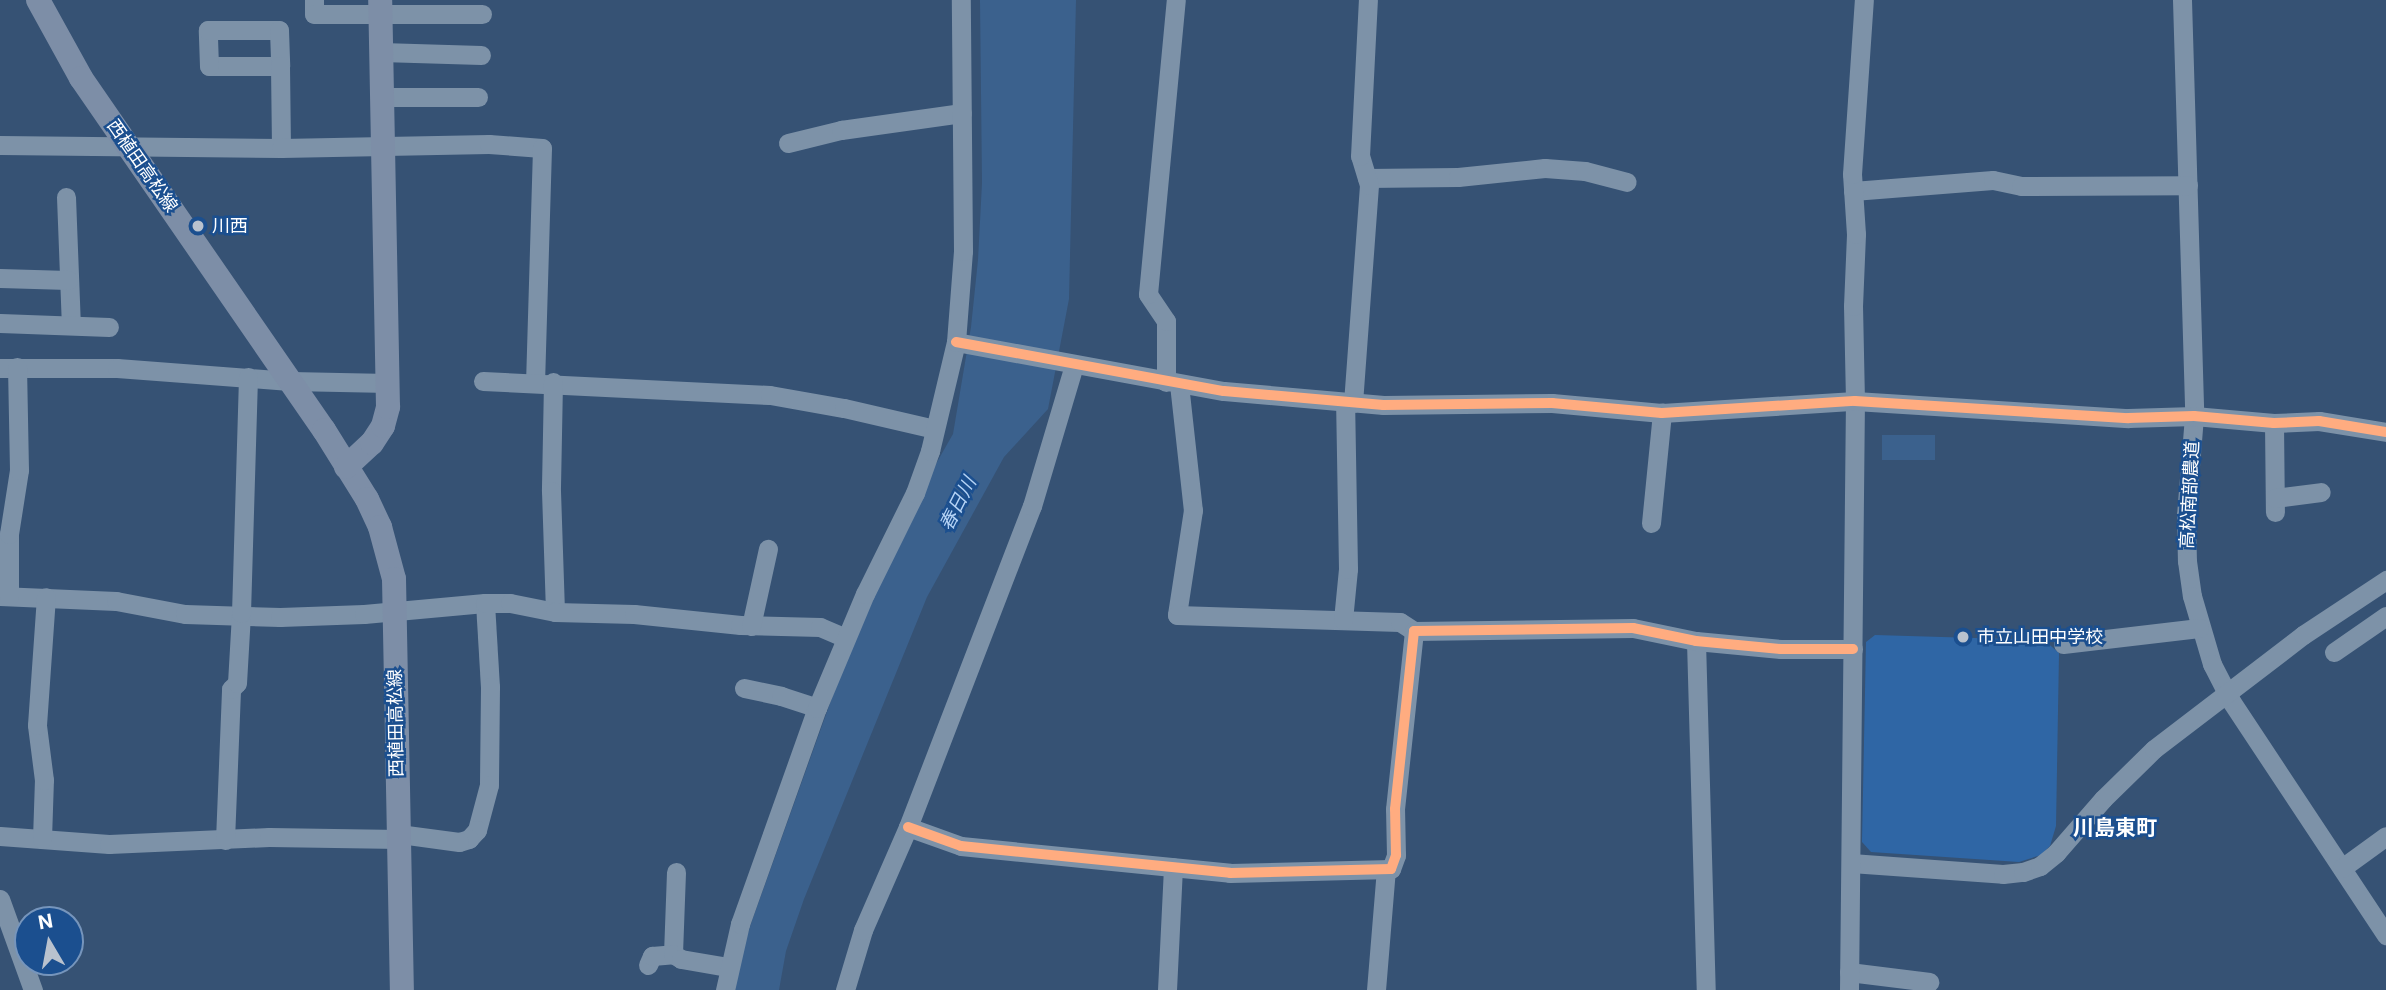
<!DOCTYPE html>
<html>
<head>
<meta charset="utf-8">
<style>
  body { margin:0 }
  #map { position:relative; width:2386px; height:990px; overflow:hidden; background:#365274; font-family:Inter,"Noto Sans JP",sans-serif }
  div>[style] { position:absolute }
  .green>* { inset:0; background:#2f66a5 }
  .water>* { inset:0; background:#3b618d }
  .minor>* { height:19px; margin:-9.5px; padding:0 9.5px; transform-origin:9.5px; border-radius:9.5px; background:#7d92a8 }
  .major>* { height:24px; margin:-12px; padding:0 12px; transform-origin:12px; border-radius:12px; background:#7d8ea7 }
  .cycleway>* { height:10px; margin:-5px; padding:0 5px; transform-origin:5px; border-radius:5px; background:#ffac80 }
  .dots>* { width:19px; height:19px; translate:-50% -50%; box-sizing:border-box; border:4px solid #1b4f8f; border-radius:50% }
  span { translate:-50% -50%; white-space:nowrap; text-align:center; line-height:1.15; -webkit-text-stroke:5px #1b4f8f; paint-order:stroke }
  .street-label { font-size:18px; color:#fff }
  .poi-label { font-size:18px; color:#fff }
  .left { translate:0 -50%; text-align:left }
  .water-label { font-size:19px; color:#b5d3f5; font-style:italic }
  .quarter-label { font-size:21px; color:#fff; font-weight:700 }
  .north { position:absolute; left:14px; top:906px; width:70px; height:70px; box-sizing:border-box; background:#1b4f8f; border:2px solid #7695bc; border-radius:50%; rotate:350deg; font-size:19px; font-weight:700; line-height:28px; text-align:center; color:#fff }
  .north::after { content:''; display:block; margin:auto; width:24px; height:32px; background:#b9c2ce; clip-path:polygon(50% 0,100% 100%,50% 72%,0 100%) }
</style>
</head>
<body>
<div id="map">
  <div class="green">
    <i style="clip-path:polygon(1875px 635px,2044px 640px,2059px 653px,2056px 826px,2050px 846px,2041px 855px,2019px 862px,1871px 852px,1862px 842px,1866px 642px)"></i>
  </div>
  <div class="water">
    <i style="clip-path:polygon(980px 0,1076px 0,1069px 299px,1048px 409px,1004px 457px,927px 597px,804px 899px,786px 951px,779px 990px,733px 990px,738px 962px,753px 918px,866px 603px,913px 504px,953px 434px,971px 327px,978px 260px,982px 183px)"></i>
    <i style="clip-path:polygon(1882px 435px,1935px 435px,1935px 460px,1882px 460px)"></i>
  </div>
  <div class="minor">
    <i style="left:314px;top:0;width:14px;rotate:90deg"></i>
    <i style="left:314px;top:14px;width:168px"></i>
    <i style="left:2182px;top:0;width:416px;rotate:88.3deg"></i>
    <i style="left:2194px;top:416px;width:99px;rotate:94.6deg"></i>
    <i style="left:2186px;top:515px;width:46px;rotate:88.8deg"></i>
    <i style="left:2187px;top:561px;width:35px;rotate:82deg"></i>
    <i style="left:2192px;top:596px;width:71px;rotate:73.6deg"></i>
    <i style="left:2212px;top:664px;width:42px;rotate:62.8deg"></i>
    <i style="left:2231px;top:701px;width:281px;rotate:56.5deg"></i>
    <i style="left:381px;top:52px;width:100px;rotate:1.7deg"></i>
    <i style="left:280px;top:66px;width:71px;rotate:180deg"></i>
    <i style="left:209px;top:66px;width:36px;rotate:-92deg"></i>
    <i style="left:208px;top:30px;width:71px"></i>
    <i style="left:279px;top:30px;width:36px;rotate:88deg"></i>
    <i style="left:280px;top:66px;width:82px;rotate:89.3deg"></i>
    <i style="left:381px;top:97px;width:97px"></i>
    <i style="left:788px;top:143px;width:55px;rotate:-13.8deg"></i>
    <i style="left:841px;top:130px;width:122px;rotate:-8deg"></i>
    <i style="left:0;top:145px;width:281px;rotate:0.6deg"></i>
    <i style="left:281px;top:148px;width:208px;rotate:-1.1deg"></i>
    <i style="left:489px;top:144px;width:53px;rotate:4.3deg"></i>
    <i style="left:542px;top:148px;width:233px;rotate:91.7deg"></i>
    <i style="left:1367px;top:178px;width:91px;rotate:-0.6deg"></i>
    <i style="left:1458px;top:177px;width:87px;rotate:-5.9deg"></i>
    <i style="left:1545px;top:168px;width:40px;rotate:4.3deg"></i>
    <i style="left:1585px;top:171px;width:43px;rotate:14.7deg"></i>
    <i style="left:1853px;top:191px;width:140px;rotate:-4.5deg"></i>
    <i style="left:1993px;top:180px;width:29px;rotate:12deg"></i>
    <i style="left:2021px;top:186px;width:167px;rotate:-0.3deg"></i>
    <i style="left:66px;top:197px;width:128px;rotate:87.8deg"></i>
    <i style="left:0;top:278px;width:68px;rotate:1.7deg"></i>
    <i style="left:0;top:323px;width:109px;rotate:2.1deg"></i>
    <i style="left:956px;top:342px;width:272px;rotate:10.4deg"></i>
    <i style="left:1224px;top:391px;width:160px;rotate:5deg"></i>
    <i style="left:1383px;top:405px;width:169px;rotate:-0.7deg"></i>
    <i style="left:1552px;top:403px;width:110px;rotate:5.2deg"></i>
    <i style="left:1662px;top:413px;width:193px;rotate:-3.6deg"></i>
    <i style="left:1855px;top:401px;width:274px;rotate:3.6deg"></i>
    <i style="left:2128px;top:418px;width:66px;rotate:-1.7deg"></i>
    <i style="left:2194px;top:416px;width:80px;rotate:5deg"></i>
    <i style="left:2274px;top:423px;width:45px;rotate:-2.5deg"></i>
    <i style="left:2319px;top:421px;width:68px;rotate:9.3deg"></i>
    <i style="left:0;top:368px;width:117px"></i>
    <i style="left:117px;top:368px;width:173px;rotate:4.3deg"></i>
    <i style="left:290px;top:381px;width:99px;rotate:1.2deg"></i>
    <i style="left:483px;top:381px;width:287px;rotate:2.8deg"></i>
    <i style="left:770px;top:395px;width:75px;rotate:10deg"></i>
    <i style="left:844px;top:408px;width:93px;rotate:13deg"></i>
    <i style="left:553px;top:382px;width:109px;rotate:91.1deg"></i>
    <i style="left:551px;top:491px;width:121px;rotate:88.1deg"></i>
    <i style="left:1166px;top:382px;width:61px;rotate:-90deg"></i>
    <i style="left:1166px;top:321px;width:32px;rotate:-124deg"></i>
    <i style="left:1148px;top:294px;width:295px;rotate:-84.6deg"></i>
    <i style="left:1179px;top:384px;width:127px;rotate:83.7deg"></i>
    <i style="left:1193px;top:510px;width:106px;rotate:98.7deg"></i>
    <i style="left:1177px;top:615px;width:223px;rotate:1.8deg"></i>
    <i style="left:1400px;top:622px;width:17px;rotate:33deg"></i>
    <i style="left:1353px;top:403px;width:219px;rotate:-85.8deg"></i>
    <i style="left:1369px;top:185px;width:30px;rotate:-107deg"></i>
    <i style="left:1360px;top:156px;width:156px;rotate:-87.1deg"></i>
    <i style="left:2274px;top:423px;width:89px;rotate:89.4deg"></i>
    <i style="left:2275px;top:498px;width:46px;rotate:-7.4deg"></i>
    <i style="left:1651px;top:523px;width:111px;rotate:-84.3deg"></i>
    <i style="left:0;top:596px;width:116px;rotate:2.5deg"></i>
    <i style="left:116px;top:601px;width:70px;rotate:10.7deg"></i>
    <i style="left:185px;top:614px;width:95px;rotate:1.8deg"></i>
    <i style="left:280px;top:617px;width:84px;rotate:-2deg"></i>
    <i style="left:364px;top:614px;width:121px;rotate:-5.2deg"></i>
    <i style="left:485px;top:603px;width:84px;rotate:86.6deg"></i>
    <i style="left:490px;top:687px;width:98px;rotate:90.6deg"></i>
    <i style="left:489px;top:785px;width:47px;rotate:104.9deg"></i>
    <i style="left:477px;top:830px;width:12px;rotate:132deg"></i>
    <i style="left:469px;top:839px;width:10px;rotate:163deg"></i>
    <i style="left:459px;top:842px;width:61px;rotate:-172.4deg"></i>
    <i style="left:9px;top:596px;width:62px;rotate:-90deg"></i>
    <i style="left:9px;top:534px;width:65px;rotate:-81.1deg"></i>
    <i style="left:19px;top:470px;width:103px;rotate:-91.1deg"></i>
    <i style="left:485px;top:603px;width:25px"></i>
    <i style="left:510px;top:603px;width:46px;rotate:11.3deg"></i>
    <i style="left:555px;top:612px;width:79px;rotate:1.5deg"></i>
    <i style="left:634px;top:614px;width:107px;rotate:5.9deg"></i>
    <i style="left:740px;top:625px;width:80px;rotate:1.4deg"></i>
    <i style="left:820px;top:627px;width:28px;rotate:23deg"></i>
    <i style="left:1343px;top:620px;width:51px;rotate:-84.4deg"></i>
    <i style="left:1348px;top:569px;width:167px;rotate:-91deg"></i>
    <i style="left:751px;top:626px;width:79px;rotate:-77.6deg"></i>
    <i style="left:1696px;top:641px;width:349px;rotate:88.4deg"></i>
    <i style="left:2063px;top:644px;width:137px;rotate:-6.7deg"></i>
    <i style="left:2334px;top:652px;width:63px;rotate:-34.7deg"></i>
    <i style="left:744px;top:688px;width:38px;rotate:12deg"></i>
    <i style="left:781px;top:696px;width:38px;rotate:18deg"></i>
    <i style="left:908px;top:827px;width:56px;rotate:19.7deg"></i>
    <i style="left:961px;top:846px;width:270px;rotate:5.7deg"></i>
    <i style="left:1230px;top:873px;width:161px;rotate:-1.4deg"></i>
    <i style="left:1391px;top:869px;width:15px;rotate:-70deg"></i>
    <i style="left:1396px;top:855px;width:46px;rotate:-91.2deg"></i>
    <i style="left:1395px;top:809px;width:179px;rotate:-83.9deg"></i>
    <i style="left:1414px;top:631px;width:219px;rotate:-0.8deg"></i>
    <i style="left:1633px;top:628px;width:64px;rotate:11.7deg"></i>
    <i style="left:1696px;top:641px;width:85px;rotate:5.4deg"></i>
    <i style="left:1781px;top:649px;width:72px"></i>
    <i style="left:0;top:836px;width:109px;rotate:4.2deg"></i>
    <i style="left:109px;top:844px;width:160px;rotate:-2.5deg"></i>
    <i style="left:269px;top:837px;width:130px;rotate:0.9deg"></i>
    <i style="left:42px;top:839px;width:59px;rotate:-88.1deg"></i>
    <i style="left:44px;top:780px;width:55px;rotate:-97.3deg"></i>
    <i style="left:37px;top:725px;width:128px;rotate:-86deg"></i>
    <i style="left:225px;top:840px;width:151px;rotate:-87.7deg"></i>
    <i style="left:231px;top:689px;width:8px;rotate:-45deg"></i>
    <i style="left:237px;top:683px;width:70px;rotate:-86.7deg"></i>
    <i style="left:241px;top:613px;width:236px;rotate:-88.3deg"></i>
    <i style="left:1851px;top:863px;width:152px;rotate:4.1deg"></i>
    <i style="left:2003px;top:874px;width:20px;rotate:-6deg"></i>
    <i style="left:2023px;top:872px;width:18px;rotate:-19deg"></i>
    <i style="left:2040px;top:866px;width:21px;rotate:-39deg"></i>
    <i style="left:2056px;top:853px;width:72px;rotate:-49deg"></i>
    <i style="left:2103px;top:799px;width:71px;rotate:-44.4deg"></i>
    <i style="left:2154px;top:749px;width:188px;rotate:-37.4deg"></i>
    <i style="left:2303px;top:635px;width:100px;rotate:-33.5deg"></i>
    <i style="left:2342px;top:868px;width:54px;rotate:-36deg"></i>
    <i style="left:0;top:899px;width:97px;rotate:70.1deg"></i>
    <i style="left:673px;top:954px;width:82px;rotate:-87.9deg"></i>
    <i style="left:648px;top:965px;width:10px;rotate:-66deg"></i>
    <i style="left:652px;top:956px;width:21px;rotate:-5deg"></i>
    <i style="left:673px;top:954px;width:9px;rotate:32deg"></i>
    <i style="left:681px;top:959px;width:48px;rotate:9.7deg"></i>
    <i style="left:1849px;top:972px;width:81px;rotate:7.1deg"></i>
    <i style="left:725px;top:990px;width:68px;rotate:-77.2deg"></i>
    <i style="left:740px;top:924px;width:229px;rotate:-70.4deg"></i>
    <i style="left:817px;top:708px;width:124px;rotate:-67.2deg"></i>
    <i style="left:865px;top:594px;width:113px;rotate:-63.7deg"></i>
    <i style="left:915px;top:493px;width:45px;rotate:-70.3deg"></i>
    <i style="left:930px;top:451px;width:112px;rotate:-76.6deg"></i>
    <i style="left:956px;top:342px;width:91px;rotate:-85.6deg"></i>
    <i style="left:963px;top:251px;width:251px;rotate:-90.5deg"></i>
    <i style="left:845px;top:990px;width:63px;rotate:-73.3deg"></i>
    <i style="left:863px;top:930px;width:112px;rotate:-66.4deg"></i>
    <i style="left:908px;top:827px;width:344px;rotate:-68.9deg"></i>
    <i style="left:1032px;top:506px;width:147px;rotate:-73.4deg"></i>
    <i style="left:1167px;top:990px;width:123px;rotate:-87.2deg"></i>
    <i style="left:1376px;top:990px;width:121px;rotate:-85.3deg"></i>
    <i style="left:1849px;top:990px;width:589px;rotate:-89.42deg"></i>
    <i style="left:1855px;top:401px;width:95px;rotate:-91.2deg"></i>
    <i style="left:1853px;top:306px;width:72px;rotate:-87.6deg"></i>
    <i style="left:1856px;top:234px;width:60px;rotate:-93.8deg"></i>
    <i style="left:1852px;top:174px;width:174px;rotate:-86.1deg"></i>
  </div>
  <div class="major">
    <i style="left:38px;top:0;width:89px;rotate:61.1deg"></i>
    <i style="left:81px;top:78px;width:428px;rotate:55.4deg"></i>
    <i style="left:324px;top:430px;width:81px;rotate:58.1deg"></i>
    <i style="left:367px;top:499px;width:31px;rotate:65deg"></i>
    <i style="left:380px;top:527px;width:54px;rotate:74.9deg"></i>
    <i style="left:394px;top:579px;width:411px;rotate:88.9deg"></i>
    <i style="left:346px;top:467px;width:35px;rotate:-43deg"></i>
    <i style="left:372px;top:443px;width:20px;rotate:-57deg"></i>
    <i style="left:383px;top:426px;width:20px;rotate:-75deg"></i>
    <i style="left:388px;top:407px;width:407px;rotate:-91.1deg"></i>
  </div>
  <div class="cycleway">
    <i style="left:956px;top:342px;width:272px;rotate:10.4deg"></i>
    <i style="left:1224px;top:391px;width:160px;rotate:5deg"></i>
    <i style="left:1383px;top:405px;width:169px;rotate:-0.7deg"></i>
    <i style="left:1552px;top:403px;width:110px;rotate:5.2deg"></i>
    <i style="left:1662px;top:413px;width:193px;rotate:-3.6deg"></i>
    <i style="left:1855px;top:401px;width:274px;rotate:3.6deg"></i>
    <i style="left:2128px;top:418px;width:66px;rotate:-1.7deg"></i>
    <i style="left:2194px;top:416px;width:80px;rotate:5deg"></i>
    <i style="left:2274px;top:423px;width:45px;rotate:-2.5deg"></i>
    <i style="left:2319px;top:421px;width:68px;rotate:9.3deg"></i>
    <i style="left:908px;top:827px;width:56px;rotate:19.7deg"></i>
    <i style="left:961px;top:846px;width:270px;rotate:5.7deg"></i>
    <i style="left:1230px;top:873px;width:161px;rotate:-1.4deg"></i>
    <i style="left:1391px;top:869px;width:15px;rotate:-70deg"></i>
    <i style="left:1396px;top:855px;width:46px;rotate:-91.2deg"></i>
    <i style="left:1395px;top:809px;width:179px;rotate:-83.9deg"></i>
    <i style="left:1414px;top:631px;width:219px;rotate:-0.8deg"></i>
    <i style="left:1633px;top:628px;width:64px;rotate:11.7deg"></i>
    <i style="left:1696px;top:641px;width:85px;rotate:5.4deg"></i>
    <i style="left:1781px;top:649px;width:72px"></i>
  </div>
  <div class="dots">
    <i style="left:198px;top:226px;background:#b9c2ce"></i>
    <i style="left:1963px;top:637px;background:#b9c2ce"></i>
  </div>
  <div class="street-label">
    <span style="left:142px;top:166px;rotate:55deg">西植田高松線</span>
    <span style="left:2190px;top:495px;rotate:-87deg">高松南部農道</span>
    <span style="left:396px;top:723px;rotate:-91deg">西植田高松線</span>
  </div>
  <div class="poi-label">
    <span class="left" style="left:212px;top:226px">川西</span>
    <span class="left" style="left:1977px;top:637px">市立山田中学校</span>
  </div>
  <div class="water-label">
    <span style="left:958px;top:504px;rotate:-63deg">春日川</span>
  </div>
  <div class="quarter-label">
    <span style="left:2115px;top:828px">川島東町</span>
  </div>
  <div class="north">N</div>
</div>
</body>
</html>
